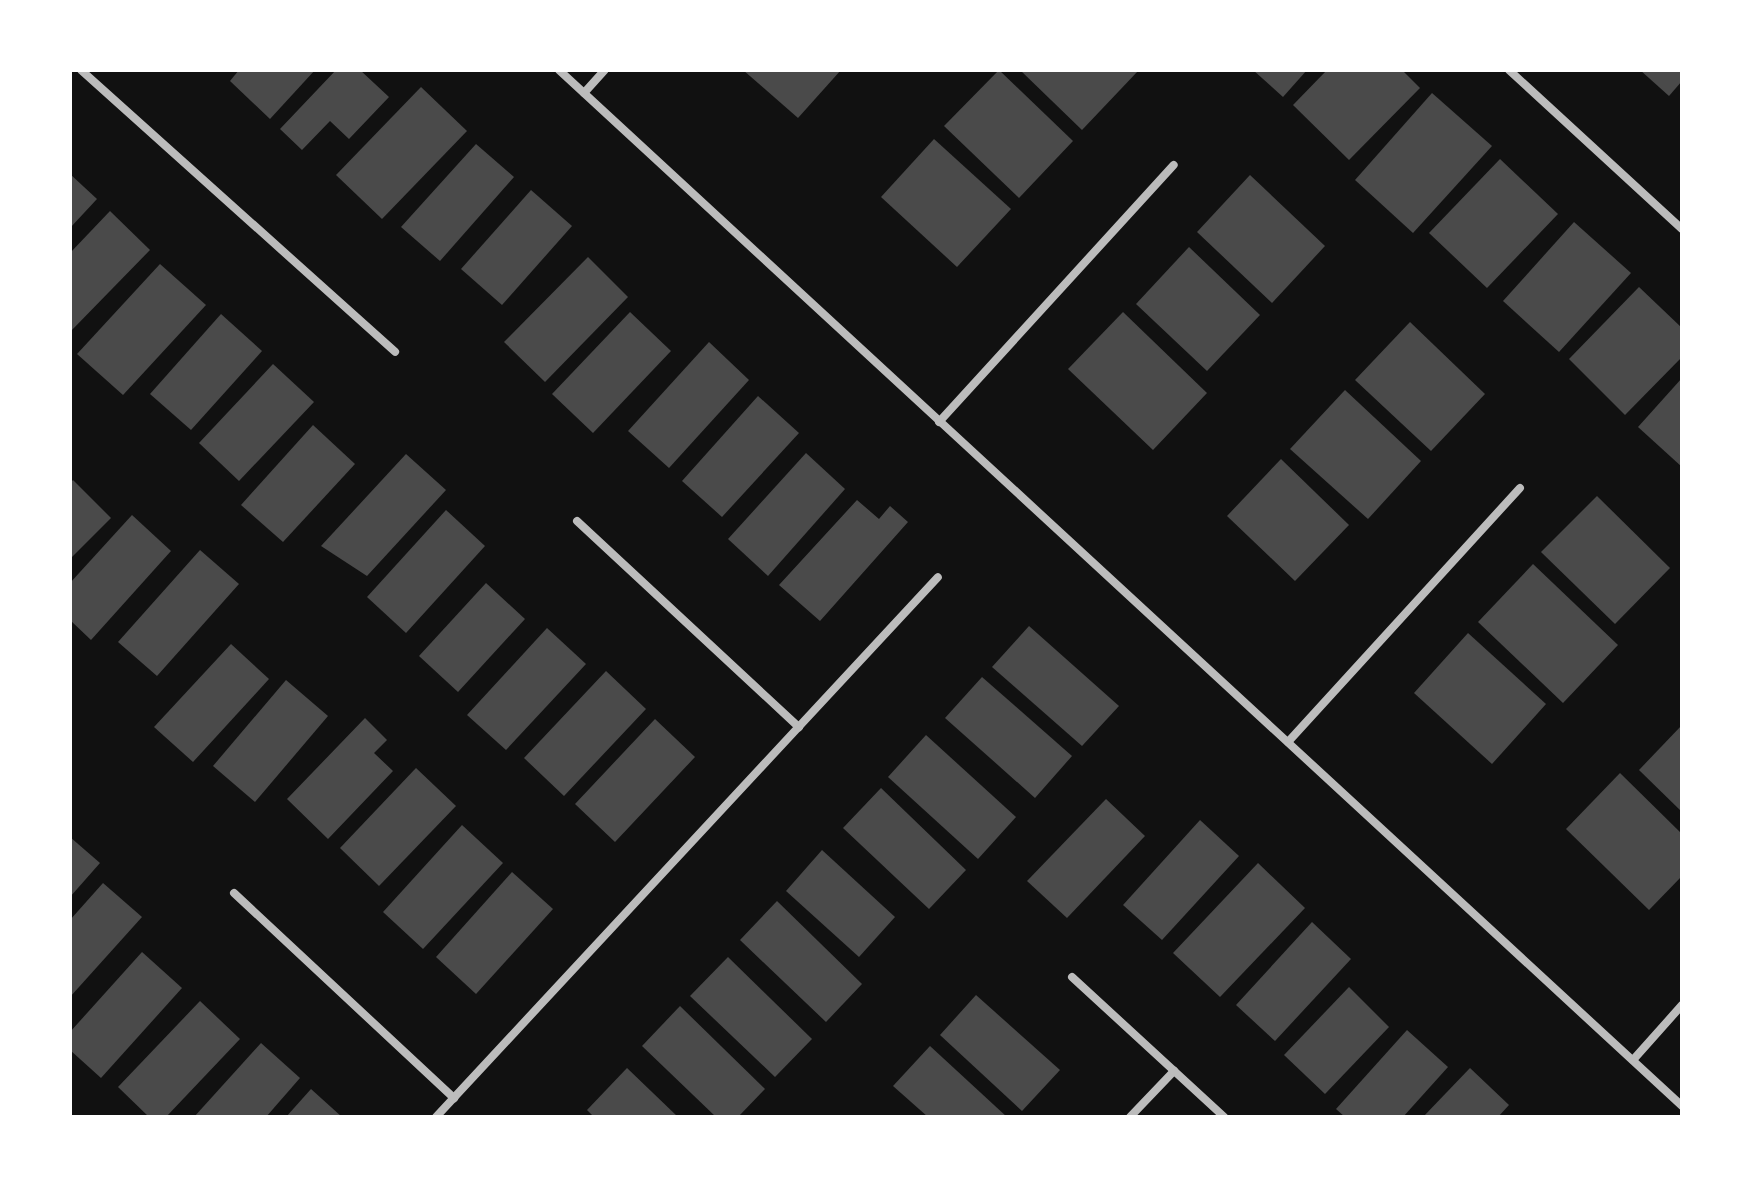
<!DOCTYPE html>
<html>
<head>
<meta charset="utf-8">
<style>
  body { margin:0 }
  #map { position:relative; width:1752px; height:1187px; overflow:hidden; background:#111; font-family:"Nunito Sans",sans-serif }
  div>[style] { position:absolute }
  .building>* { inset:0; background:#4a4a4a }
  .minor>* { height:8px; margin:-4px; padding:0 4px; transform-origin:4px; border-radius:4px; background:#bcbcbc }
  span { translate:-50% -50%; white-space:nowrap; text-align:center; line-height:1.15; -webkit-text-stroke:8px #fff; paint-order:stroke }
  .frame { position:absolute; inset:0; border:72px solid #fff; pointer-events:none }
</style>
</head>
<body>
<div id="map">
  <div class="building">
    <i style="clip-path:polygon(239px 70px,315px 70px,270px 119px,230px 81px)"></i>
    <i style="clip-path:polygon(336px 70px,360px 70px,389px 97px,349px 139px,330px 121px,302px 150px,280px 129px)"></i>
    <i style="clip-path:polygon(743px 70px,841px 70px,798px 118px)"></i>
    <i style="clip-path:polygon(999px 70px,1073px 141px,1019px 198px,944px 126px)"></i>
    <i style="clip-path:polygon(1020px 70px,1137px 70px,1138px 71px,1082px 130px)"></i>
    <i style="clip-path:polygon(1253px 70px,1307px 70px,1283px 97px)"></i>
    <i style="clip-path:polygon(1327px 70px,1402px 70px,1420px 88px,1349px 160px,1293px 105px)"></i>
    <i style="clip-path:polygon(1640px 70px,1682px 70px,1682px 81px,1669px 96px)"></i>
    <i style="clip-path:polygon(421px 87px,467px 131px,382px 219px,336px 175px)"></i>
    <i style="clip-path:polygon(1432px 93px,1492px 146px,1413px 233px,1355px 180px)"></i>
    <i style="clip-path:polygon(934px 139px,1011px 209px,957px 267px,881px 197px)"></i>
    <i style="clip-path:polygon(476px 144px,514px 177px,440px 261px,401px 227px)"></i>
    <i style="clip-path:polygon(1500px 159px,1558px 214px,1487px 288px,1429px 233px)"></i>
    <i style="clip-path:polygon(70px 174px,97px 199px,70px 228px)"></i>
    <i style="clip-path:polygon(1250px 175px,1325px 246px,1272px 303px,1197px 232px)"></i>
    <i style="clip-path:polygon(531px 190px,572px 226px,502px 305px,461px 269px)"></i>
    <i style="clip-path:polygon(110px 211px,150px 250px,70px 332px,70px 253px)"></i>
    <i style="clip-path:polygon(1574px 222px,1631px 273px,1559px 352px,1503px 301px)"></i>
    <i style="clip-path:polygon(1189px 247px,1260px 315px,1207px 371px,1136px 304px)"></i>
    <i style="clip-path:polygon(588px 257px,628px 297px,545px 382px,504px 342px)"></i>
    <i style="clip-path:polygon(160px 264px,206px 305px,123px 395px,77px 354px)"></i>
    <i style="clip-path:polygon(1639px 287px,1682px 328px,1682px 357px,1625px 415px,1569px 359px)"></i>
    <i style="clip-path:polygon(630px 312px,671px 351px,593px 433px,552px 394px)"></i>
    <i style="clip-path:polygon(1123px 312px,1207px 393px,1153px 450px,1068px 369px)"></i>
    <i style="clip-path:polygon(221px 314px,262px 351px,191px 430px,150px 394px)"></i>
    <i style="clip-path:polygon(1410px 322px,1485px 394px,1431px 451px,1355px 380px)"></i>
    <i style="clip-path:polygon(709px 342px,749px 380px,669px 468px,628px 431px)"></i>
    <i style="clip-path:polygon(273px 364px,314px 402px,239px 481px,199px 443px)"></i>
    <i style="clip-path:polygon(1682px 378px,1682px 467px,1638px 427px)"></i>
    <i style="clip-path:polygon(1345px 390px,1421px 461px,1368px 519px,1290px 449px)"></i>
    <i style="clip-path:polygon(758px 396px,799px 433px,722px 517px,682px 481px)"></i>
    <i style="clip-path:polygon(313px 425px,355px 464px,283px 542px,241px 505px)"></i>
    <i style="clip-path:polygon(806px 453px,845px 489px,768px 576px,728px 539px)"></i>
    <i style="clip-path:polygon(406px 454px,446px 490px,367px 576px,321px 546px)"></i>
    <i style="clip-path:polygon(1281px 459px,1349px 525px,1295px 581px,1227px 516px)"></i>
    <i style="clip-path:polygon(73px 480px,111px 518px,70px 559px,70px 483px)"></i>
    <i style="clip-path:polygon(1597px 496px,1670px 568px,1615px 624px,1541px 552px)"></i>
    <i style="clip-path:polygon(857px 500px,879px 519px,890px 506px,908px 522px,820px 621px,779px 585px)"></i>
    <i style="clip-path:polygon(446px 510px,485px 546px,406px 633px,367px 597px)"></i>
    <i style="clip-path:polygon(132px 515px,171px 551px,91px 640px,70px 620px,70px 583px)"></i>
    <i style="clip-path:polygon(200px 550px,239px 584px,157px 676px,118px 642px)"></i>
    <i style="clip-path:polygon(1533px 564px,1618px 645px,1563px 703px,1478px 622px)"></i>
    <i style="clip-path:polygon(486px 583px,525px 619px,458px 692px,419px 656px)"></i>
    <i style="clip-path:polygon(1029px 626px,1119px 706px,1082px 746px,992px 667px)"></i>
    <i style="clip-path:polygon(547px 628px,586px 664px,506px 750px,467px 715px)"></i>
    <i style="clip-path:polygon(1468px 633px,1546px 704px,1492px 764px,1414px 693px)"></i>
    <i style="clip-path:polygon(231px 644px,269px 679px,193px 762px,154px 727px)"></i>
    <i style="clip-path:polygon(606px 671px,646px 709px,564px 796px,524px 758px)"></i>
    <i style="clip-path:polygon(982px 677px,1072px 756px,1035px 798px,945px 718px)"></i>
    <i style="clip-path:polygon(286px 680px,328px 716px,255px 802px,213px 766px)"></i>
    <i style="clip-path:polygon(365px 718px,387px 740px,374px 753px,393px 771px,328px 839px,287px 799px)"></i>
    <i style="clip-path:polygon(655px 719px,695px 757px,615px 842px,575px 804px)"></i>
    <i style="clip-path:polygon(1682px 725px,1682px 812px,1639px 770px)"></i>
    <i style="clip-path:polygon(926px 735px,1016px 817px,978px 859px,888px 777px)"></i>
    <i style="clip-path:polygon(416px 768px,456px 806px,379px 886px,340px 848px)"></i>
    <i style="clip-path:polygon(1620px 773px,1682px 834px,1682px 876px,1649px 910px,1566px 829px)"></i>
    <i style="clip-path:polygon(881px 788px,966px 870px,929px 909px,843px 828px)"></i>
    <i style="clip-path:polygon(1106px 799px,1145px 836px,1067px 918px,1027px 881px)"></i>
    <i style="clip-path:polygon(1200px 820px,1239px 856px,1162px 940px,1123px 905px)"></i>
    <i style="clip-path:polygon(462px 825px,503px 863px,423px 949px,383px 912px)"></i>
    <i style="clip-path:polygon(70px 837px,100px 863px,70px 897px)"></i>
    <i style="clip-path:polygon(822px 850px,895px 917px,859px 957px,786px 891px)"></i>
    <i style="clip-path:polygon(1258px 863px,1305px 908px,1220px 997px,1173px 953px)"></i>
    <i style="clip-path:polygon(512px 872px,553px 909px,476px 994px,436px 957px)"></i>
    <i style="clip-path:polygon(103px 883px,142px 917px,70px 997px,70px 920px)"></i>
    <i style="clip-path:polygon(777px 901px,862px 984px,826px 1022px,740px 940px)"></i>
    <i style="clip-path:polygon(1312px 922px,1351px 959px,1275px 1041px,1236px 1005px)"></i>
    <i style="clip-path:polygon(142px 952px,182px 988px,101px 1078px,70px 1050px,70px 1032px)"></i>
    <i style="clip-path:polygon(728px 957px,812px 1039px,775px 1077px,690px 996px)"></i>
    <i style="clip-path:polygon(1349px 987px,1389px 1027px,1325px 1094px,1284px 1055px)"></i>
    <i style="clip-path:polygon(976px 995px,1060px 1070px,1022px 1111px,940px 1035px)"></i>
    <i style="clip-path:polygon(200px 1001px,240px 1039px,166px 1117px,149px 1117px,118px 1087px)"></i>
    <i style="clip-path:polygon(680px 1006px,765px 1089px,738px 1117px,716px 1117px,642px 1046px)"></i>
    <i style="clip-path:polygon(1407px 1030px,1448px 1067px,1403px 1117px,1345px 1117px,1336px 1109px)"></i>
    <i style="clip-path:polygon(261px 1043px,300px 1078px,266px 1117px,194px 1117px)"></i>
    <i style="clip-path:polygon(930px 1046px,1007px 1117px,928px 1117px,893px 1086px)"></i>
    <i style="clip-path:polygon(627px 1068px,678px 1117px,594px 1117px,587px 1110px)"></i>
    <i style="clip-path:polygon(1470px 1068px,1509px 1105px,1498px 1117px,1423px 1117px)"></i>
    <i style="clip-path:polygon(311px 1089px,342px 1117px,286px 1117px)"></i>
  </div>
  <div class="minor">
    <i style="left:81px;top:70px;width:422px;rotate:41.9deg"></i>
    <i style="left:559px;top:70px;width:1528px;rotate:42.69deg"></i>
    <i style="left:1509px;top:70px;width:235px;rotate:42.6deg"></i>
    <i style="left:584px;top:93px;width:31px;rotate:-48deg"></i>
    <i style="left:939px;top:422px;width:348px;rotate:-47.6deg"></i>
    <i style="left:577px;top:521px;width:303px;rotate:42.9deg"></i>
    <i style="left:1288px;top:742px;width:344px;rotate:-47.6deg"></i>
    <i style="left:234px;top:893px;width:301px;rotate:43deg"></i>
    <i style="left:1072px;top:977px;width:207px;rotate:42.6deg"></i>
    <i style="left:1633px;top:1060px;width:74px;rotate:-48.3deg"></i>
    <i style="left:436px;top:1117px;width:737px;rotate:-47.09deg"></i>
    <i style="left:1130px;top:1117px;width:64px;rotate:-46.3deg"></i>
  </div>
  <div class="frame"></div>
</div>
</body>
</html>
